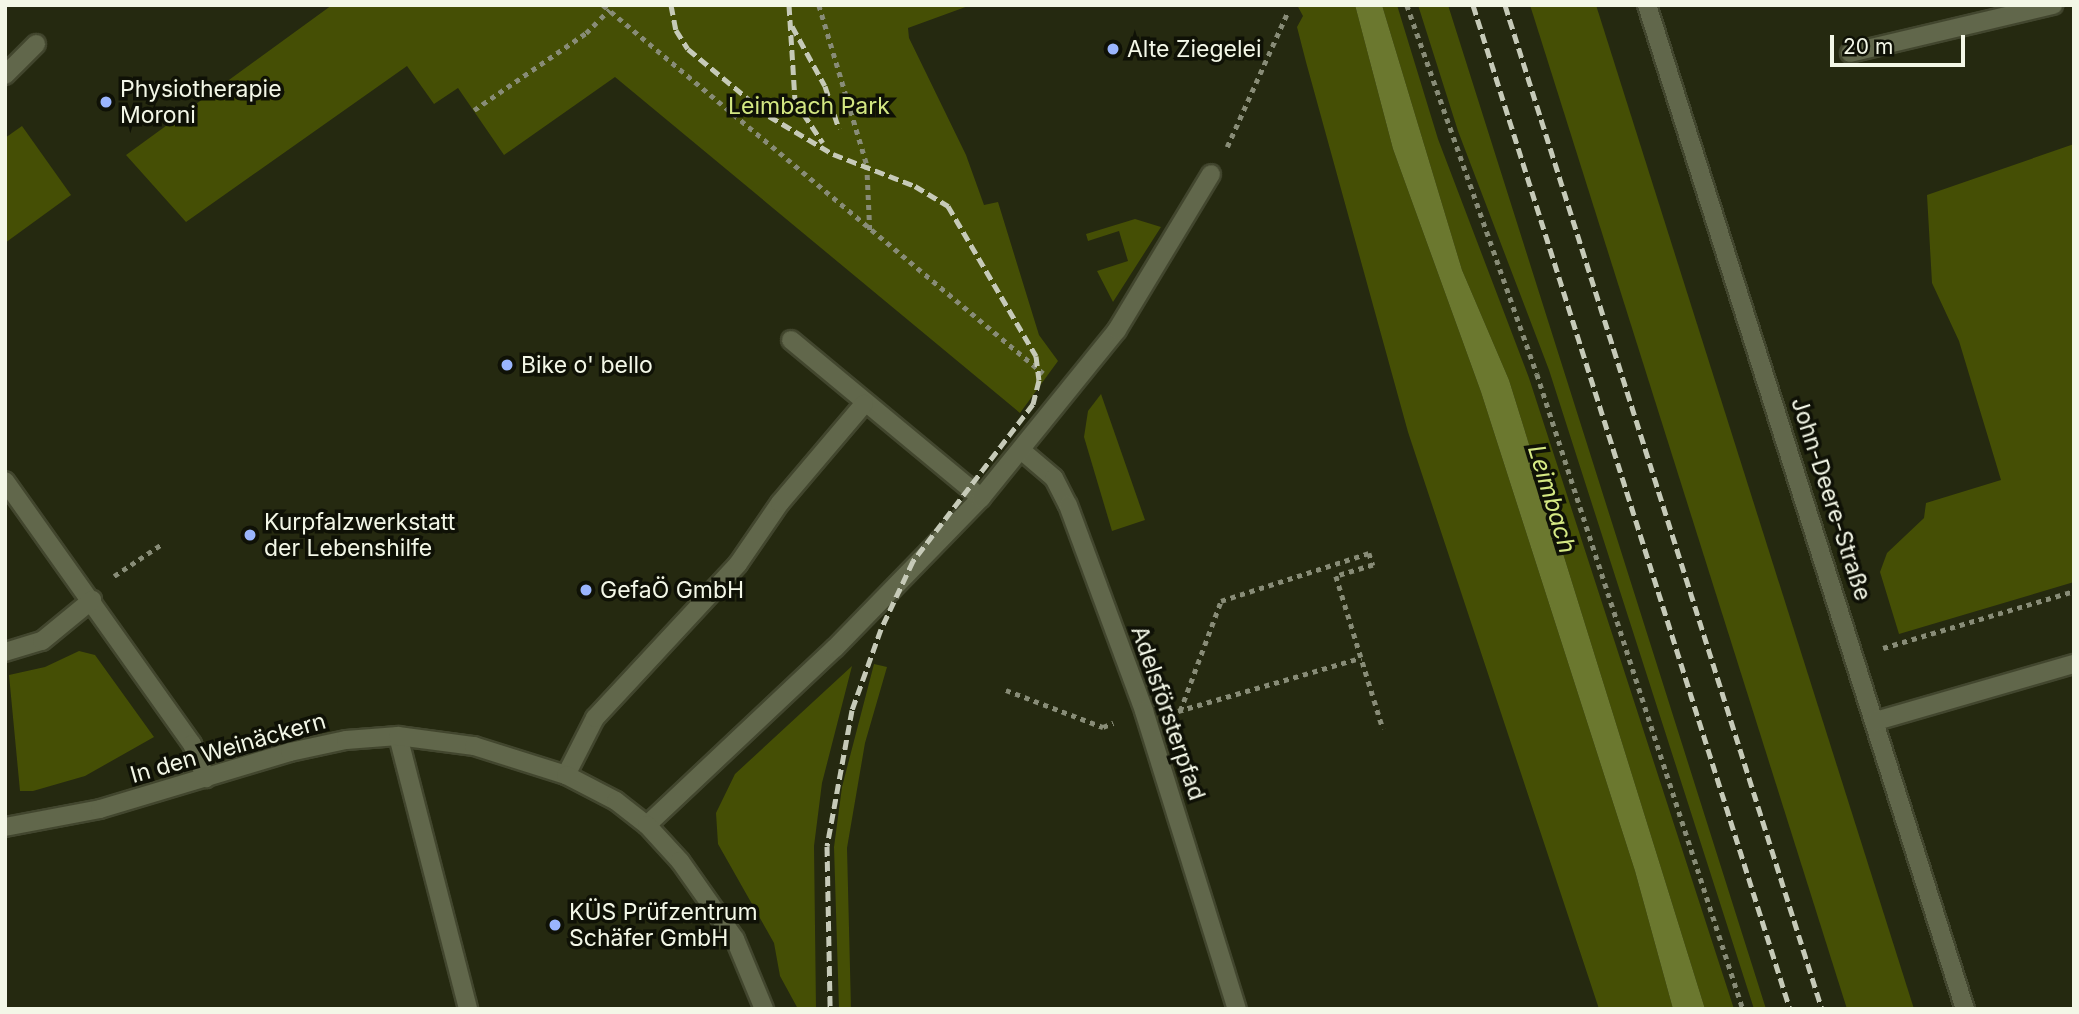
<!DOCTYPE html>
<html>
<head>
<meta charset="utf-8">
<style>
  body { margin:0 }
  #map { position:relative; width:2079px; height:1014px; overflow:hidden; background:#252910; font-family:Inter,sans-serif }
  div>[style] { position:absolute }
  .green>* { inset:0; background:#454f05 }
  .water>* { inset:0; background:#6b782f }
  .path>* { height:4.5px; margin-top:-2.25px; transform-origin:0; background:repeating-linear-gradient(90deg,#888c77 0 5px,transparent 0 10px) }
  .roads { filter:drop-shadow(2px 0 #42462e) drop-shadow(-2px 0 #42462e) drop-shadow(0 2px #42462e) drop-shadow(0 -2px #42462e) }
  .minor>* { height:18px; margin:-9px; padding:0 9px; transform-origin:9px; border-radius:9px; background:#61674b }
  .rail>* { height:5px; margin-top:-2.5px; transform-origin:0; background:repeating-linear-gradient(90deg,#c6cab8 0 10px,transparent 0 15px) }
  .dots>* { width:19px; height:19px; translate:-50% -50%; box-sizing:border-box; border:4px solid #0f1106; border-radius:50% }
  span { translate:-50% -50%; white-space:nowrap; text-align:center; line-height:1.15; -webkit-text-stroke:7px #0f1106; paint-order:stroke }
  .poi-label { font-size:23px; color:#f3f7e7 }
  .left { translate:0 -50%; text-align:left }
  .park-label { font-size:23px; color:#d3e782 }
  .street-label { font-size:23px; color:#f3f7e7 }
  .water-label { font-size:24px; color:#d5e984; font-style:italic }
  .frame { position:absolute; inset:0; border:7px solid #f3f7e7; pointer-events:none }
  .scale { position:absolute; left:1830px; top:35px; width:135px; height:32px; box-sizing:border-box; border:4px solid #f3f7e7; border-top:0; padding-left:9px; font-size:21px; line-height:24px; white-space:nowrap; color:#f3f7e7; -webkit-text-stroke:5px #0f1106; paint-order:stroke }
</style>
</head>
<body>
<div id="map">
  <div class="green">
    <i style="clip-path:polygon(332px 5px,971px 5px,908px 28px,909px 38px,966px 155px,984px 205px,998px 202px,1039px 335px,1058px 361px,1020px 413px,615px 77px,504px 155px,458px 88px,434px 104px,407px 66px,186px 222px,126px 155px)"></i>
    <i style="clip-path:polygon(1297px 5px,1355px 5px,1393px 149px,1481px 392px,1635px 871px,1673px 1009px,1599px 1009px,1408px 432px,1306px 62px,1297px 27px,1303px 16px)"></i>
    <i style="clip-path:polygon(1382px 5px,1397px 5px,1438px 139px,1529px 378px,1734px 1009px,1705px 1009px,1509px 380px,1462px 270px)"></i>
    <i style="clip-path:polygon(1418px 5px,1448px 5px,1766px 1009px,1754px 1009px,1549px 370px,1458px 131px)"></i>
    <i style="clip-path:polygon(1530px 5px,1596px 5px,1914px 1009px,1847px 1009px)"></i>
    <i style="clip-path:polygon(22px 126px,71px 195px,5px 243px,5px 138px)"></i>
    <i style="clip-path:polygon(2074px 144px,2074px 582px,1899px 634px,1880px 572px,1887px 553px,1924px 518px,1926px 503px,2001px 480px,1959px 341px,1932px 283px,1927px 195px)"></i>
    <i style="clip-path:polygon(1135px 219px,1161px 227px,1113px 302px,1097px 271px,1128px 261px,1119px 231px,1088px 241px,1086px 234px)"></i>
    <i style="clip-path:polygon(1101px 394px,1145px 520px,1112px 531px,1084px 437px,1088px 411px)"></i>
    <i style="clip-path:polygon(79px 651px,95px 655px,154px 737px,85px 776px,33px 791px,20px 791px,9px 675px,45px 667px)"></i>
    <i style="clip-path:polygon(874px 664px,887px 667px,865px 743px,847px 848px,851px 1009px,839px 1009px,834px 847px,842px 787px)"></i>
    <i style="clip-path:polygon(852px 666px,822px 783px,814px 846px,816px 1009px,798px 1009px,780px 976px,774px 943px,718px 844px,716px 813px,735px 774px)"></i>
  </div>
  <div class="water">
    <i style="clip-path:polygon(1355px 5px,1382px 5px,1462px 270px,1509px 380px,1705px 1009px,1673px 1009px,1635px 871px,1481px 392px,1393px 149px)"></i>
  </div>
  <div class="path">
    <i style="left:603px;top:5px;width:574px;rotate:39.91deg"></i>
    <i style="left:819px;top:5px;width:167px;rotate:73.3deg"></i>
    <i style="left:867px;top:165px;width:66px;rotate:87.4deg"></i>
    <i style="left:1407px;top:5px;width:391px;rotate:70.6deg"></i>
    <i style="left:1537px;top:374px;width:668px;rotate:72.03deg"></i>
    <i style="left:474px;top:110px;width:136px;rotate:-34.5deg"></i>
    <i style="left:586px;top:33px;width:33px;rotate:-45deg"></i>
    <i style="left:1227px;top:147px;width:149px;rotate:-65.8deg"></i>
    <i style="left:114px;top:576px;width:58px;rotate:-33.7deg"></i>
    <i style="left:1883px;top:648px;width:199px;rotate:-16.6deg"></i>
    <i style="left:1006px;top:690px;width:104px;rotate:20.9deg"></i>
    <i style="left:1103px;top:727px;width:11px;rotate:-22deg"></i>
    <i style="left:1178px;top:711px;width:191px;rotate:-16.2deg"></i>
    <i style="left:1180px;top:711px;width:117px;rotate:-69.6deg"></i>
    <i style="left:1221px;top:601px;width:156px;rotate:-18deg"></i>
    <i style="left:1369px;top:553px;width:13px;rotate:72deg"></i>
    <i style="left:1373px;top:565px;width:39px;rotate:163deg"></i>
    <i style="left:1336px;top:576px;width:160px;rotate:72.9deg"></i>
  </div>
  <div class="roads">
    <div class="minor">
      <i style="left:1647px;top:5px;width:1053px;rotate:72.43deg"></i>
      <i style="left:1850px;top:53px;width:209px;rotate:-13.3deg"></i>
      <i style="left:5px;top:75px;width:44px;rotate:-45deg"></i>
      <i style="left:791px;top:340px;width:247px;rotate:39.7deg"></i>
      <i style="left:1021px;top:450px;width:43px;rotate:40.3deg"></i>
      <i style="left:1054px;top:478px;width:30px;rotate:63deg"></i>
      <i style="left:1068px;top:505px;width:220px;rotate:69.7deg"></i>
      <i style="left:1144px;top:711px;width:312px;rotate:72.7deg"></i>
      <i style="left:5px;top:481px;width:323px;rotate:54.6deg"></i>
      <i style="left:192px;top:744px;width:37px;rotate:68deg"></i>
      <i style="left:5px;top:652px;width:39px;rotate:-17deg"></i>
      <i style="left:42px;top:641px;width:65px;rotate:-39.4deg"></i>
      <i style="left:1876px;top:721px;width:206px;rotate:-16.1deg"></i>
      <i style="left:398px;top:736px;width:282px;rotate:75.6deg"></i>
      <i style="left:566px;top:775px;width:64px;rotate:-63deg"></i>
      <i style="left:595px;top:718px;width:210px;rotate:-47.1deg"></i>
      <i style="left:738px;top:564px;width:74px;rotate:-55.5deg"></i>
      <i style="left:780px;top:503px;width:130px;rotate:-49.7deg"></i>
      <i style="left:647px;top:825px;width:258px;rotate:-43.3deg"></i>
      <i style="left:835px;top:648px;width:209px;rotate:-45.8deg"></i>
      <i style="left:981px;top:498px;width:216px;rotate:-51deg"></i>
      <i style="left:1117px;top:330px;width:182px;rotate:-58.9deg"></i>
      <i style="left:5px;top:827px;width:97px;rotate:-10.7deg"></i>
      <i style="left:100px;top:809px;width:198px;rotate:-16.7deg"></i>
      <i style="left:290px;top:752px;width:57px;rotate:-12.1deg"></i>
      <i style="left:346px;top:740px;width:52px;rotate:-4.4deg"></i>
      <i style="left:398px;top:736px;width:77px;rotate:7.5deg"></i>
      <i style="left:474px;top:746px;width:96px;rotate:17.5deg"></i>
      <i style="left:566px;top:775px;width:56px;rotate:27.5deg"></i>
      <i style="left:616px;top:801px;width:39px;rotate:38deg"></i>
      <i style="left:647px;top:825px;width:49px;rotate:47.5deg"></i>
      <i style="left:680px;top:861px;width:95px;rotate:54.8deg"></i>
      <i style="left:735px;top:939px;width:76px;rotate:67.5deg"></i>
    </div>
  </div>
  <div class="rail">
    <i style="left:671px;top:5px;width:25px;rotate:79deg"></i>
    <i style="left:676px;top:30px;width:22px;rotate:58deg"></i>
    <i style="left:688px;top:49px;width:105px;rotate:39.6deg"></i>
    <i style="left:769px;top:116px;width:74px;rotate:30.7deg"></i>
    <i style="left:833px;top:154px;width:88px;rotate:21.3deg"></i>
    <i style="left:915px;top:186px;width:39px;rotate:31deg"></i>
    <i style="left:948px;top:206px;width:174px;rotate:59.6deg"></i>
    <i style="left:1036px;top:356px;width:24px;rotate:83deg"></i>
    <i style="left:1039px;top:380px;width:25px;rotate:104deg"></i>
    <i style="left:1033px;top:404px;width:198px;rotate:127.4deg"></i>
    <i style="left:913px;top:561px;width:75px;rotate:115.2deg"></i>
    <i style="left:881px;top:629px;width:86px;rotate:109.7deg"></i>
    <i style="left:852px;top:710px;width:138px;rotate:100.4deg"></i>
    <i style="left:827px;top:846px;width:163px;rotate:88.9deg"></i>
    <i style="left:789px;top:5px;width:96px;rotate:86.4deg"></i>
    <i style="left:795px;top:101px;width:50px;rotate:56.3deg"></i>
    <i style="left:1473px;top:5px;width:1053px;rotate:72.48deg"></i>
    <i style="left:1505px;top:5px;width:1053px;rotate:72.48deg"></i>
    <i style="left:792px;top:26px;width:68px;rotate:61.2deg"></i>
    <i style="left:825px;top:86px;width:45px;rotate:72deg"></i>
  </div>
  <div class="dots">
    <i style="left:1113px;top:49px;background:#9ab5fd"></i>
    <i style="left:106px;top:102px;background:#9ab5fd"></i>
    <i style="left:507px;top:365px;background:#9ab5fd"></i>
    <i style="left:250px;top:535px;background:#9ab5fd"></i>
    <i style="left:586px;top:590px;background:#9ab5fd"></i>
    <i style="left:555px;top:925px;background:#9ab5fd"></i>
  </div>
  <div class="poi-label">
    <span class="left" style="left:1127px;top:49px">Alte Ziegelei</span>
    <span class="left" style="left:120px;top:102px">Physiotherapie<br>Moroni</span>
    <span class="left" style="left:521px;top:365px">Bike o' bello</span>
    <span class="left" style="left:264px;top:535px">Kurpfalzwerkstatt<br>der Lebenshilfe</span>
    <span class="left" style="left:600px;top:590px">GefaÖ GmbH</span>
    <span class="left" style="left:569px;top:925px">KÜS Prüfzentrum<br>Schäfer GmbH</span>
  </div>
  <div class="park-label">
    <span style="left:809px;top:106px">Leimbach Park</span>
  </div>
  <div class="street-label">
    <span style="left:1831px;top:499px;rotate:72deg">John-Deere-Straße</span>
    <span style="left:1168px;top:713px;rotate:71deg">Adelsförsterpfad</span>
    <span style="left:228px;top:748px;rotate:-16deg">In den Weinäckern</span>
  </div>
  <div class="water-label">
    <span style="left:1552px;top:499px;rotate:73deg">Leimbach</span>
  </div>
  <div class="frame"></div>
  <div class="scale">20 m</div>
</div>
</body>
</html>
